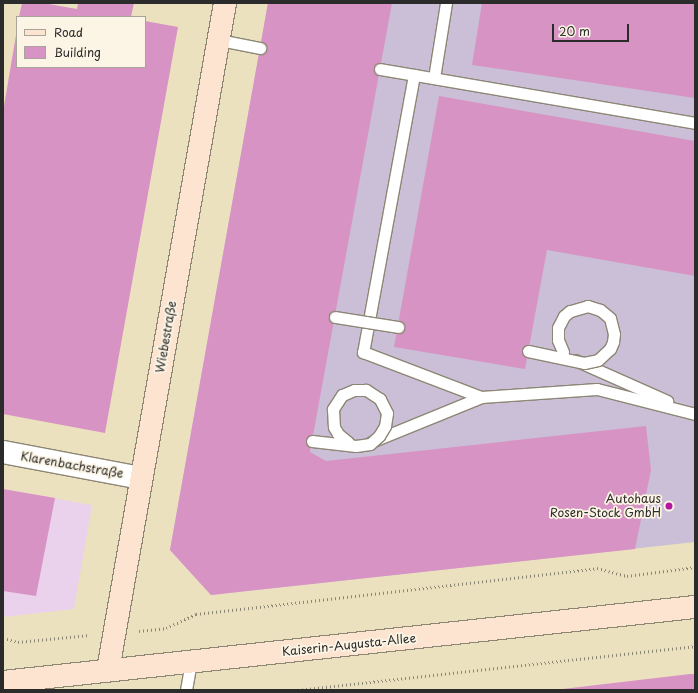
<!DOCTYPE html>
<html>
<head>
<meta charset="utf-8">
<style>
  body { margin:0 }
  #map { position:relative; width:698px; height:693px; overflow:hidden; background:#ece1be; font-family:"Playpen Sans",sans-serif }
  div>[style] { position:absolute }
  .built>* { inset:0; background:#ead1ec }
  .industrial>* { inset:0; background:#cabfd6 }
  .building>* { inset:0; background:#d893c5 }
  .path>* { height:2.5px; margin-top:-1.25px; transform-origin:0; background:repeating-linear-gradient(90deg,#8c8674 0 1px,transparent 0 4px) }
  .roads { filter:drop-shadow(1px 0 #8c8674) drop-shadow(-1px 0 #8c8674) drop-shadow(0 1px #8c8674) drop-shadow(0 -1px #8c8674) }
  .lane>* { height:11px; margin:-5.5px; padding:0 5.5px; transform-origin:5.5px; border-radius:5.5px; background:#fff }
  .street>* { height:22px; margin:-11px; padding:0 11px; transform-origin:11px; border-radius:11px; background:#fff }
  .secondary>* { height:22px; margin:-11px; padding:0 11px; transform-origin:11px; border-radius:11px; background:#fde4d1 }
  .bridges { filter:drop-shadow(1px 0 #8c8674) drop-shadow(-1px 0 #8c8674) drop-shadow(0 1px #8c8674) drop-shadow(0 -1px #8c8674) }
  .lane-bridge>* { height:11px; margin:-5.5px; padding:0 5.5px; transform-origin:5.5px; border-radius:5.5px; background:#fff }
  .dots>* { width:11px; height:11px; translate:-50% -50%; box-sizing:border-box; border:2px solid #fcf5e5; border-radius:50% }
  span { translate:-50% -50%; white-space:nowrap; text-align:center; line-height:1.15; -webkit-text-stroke:3.5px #fcf5e5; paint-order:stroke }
  .street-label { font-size:12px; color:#2b2b2b }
  .poi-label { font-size:12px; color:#2b2b2b }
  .right { translate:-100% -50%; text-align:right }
  .frame { position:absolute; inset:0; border:4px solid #2b2b2b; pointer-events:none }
  .legend { position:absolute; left:16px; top:16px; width:130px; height:52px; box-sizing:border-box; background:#fcf5e5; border:1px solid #a8a49b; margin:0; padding:5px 7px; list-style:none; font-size:12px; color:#2b2b2b }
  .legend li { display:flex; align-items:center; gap:8px; height:20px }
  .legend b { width:20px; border:1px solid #a8a49b }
  .scale { position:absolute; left:552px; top:24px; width:77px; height:18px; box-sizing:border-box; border:2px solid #2b2b2b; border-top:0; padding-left:5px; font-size:12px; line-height:14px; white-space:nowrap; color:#2b2b2b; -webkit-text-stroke:3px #fcf5e5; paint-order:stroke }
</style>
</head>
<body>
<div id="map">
  <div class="built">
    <i style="clip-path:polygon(3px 489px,92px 505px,74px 609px,3px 617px)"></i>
  </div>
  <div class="industrial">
    <i style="clip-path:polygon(268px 3px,695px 3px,695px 542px,211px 595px,170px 550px)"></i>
  </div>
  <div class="building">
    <i style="clip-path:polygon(22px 3px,43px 3px,77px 9px,78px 3px,134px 3px,131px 17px,19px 17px)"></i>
    <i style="clip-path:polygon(268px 3px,392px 3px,310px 452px,326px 461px,646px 426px,651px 470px,635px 549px,211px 595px,170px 550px)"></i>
    <i style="clip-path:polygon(482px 3px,695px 3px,695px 98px,472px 65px)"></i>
    <i style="clip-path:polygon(145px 21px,178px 27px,105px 433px,3px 414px,3px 112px,16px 35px,17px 67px,145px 67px)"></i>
    <i style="clip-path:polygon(439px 96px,695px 141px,695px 276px,547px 250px,525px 369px,394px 347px)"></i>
    <i style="clip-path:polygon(3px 489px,55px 498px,36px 596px,3px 591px)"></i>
    <i style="clip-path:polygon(690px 674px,695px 674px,695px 690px,554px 690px)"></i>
  </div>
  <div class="path">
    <i style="left:139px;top:631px;width:27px;rotate:-6deg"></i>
    <i style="left:166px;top:628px;width:33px;rotate:-25deg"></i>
    <i style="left:196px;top:614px;width:404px;rotate:-6.5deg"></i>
    <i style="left:597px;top:568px;width:31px;rotate:15deg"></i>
    <i style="left:627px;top:576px;width:69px;rotate:-7.5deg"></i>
    <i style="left:3px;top:638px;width:16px;rotate:15deg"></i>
    <i style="left:18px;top:642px;width:72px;rotate:-5.6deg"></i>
    <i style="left:298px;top:690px;width:399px;rotate:-6.3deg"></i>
  </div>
  <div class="roads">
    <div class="lane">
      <i style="left:219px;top:40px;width:42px;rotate:11deg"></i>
      <i style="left:380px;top:69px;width:320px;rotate:9.7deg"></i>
      <i style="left:414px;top:75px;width:282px;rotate:100.4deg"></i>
      <i style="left:363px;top:352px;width:126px;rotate:20.9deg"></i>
      <i style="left:481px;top:397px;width:116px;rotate:-3.9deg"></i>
      <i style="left:597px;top:389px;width:101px;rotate:14.3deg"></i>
      <i style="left:434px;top:78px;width:76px;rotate:-80.9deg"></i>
      <i style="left:575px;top:360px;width:101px;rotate:24deg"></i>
      <i style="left:371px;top:442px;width:119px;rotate:-22.2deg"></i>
      <i style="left:186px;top:690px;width:28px;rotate:-80deg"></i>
    </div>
    <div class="street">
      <i style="left:3px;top:452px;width:140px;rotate:10.7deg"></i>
    </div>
    <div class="secondary">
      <i style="left:108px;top:670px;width:677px;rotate:-80.05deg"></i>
      <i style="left:3px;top:682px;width:696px;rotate:-6.19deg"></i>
    </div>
  </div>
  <div class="bridges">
    <div class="lane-bridge">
      <i style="left:335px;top:317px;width:64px;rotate:9deg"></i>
      <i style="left:528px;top:351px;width:57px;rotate:12.1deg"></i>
      <i style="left:584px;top:363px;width:14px;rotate:-12deg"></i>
      <i style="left:598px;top:360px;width:16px;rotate:-43deg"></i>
      <i style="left:610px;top:349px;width:8px;rotate:-67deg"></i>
      <i style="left:613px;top:342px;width:8px;rotate:-83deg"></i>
      <i style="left:614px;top:334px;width:16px;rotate:-104deg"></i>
      <i style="left:610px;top:318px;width:13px;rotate:-141deg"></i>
      <i style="left:600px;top:310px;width:13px;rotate:-162deg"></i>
      <i style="left:588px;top:306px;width:19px;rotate:164deg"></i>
      <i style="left:570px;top:311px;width:8px;rotate:140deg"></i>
      <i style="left:564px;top:316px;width:13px;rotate:117deg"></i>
      <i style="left:558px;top:328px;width:12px;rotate:90deg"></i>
      <i style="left:558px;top:340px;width:13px;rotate:67deg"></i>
      <i style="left:312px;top:441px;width:44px;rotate:6.5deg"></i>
      <i style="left:356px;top:446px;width:14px;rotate:-8deg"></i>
      <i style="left:370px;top:444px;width:12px;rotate:-42deg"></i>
      <i style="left:379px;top:436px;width:12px;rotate:-59deg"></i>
      <i style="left:385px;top:426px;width:13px;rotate:-81deg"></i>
      <i style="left:387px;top:413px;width:16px;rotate:-117deg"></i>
      <i style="left:380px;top:399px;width:17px;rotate:-147deg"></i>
      <i style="left:366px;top:390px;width:12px;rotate:180deg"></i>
      <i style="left:354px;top:390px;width:13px;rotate:157deg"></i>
      <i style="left:342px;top:395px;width:17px;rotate:123deg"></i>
      <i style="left:333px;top:409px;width:18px;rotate:87deg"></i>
      <i style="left:334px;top:427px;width:8px;rotate:60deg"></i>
      <i style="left:338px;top:434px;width:13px;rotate:39deg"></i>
    </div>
  </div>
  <div class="dots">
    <i style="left:669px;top:506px;background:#b5179e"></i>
  </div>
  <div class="street-label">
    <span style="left:166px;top:337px;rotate:-80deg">Wiebestraße</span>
    <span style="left:72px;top:465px;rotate:10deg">Klarenbachstraße</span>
    <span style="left:349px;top:645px;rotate:-6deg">Kaiserin-Augusta-Allee</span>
  </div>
  <div class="poi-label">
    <span class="right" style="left:661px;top:506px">Autohaus<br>Rosen-Stock GmbH</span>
  </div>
  <div class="frame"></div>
  <ul class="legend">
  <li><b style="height:5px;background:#fde4d1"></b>Road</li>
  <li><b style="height:11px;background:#d893c5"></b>Building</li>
  </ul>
  <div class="scale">20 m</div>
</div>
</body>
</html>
